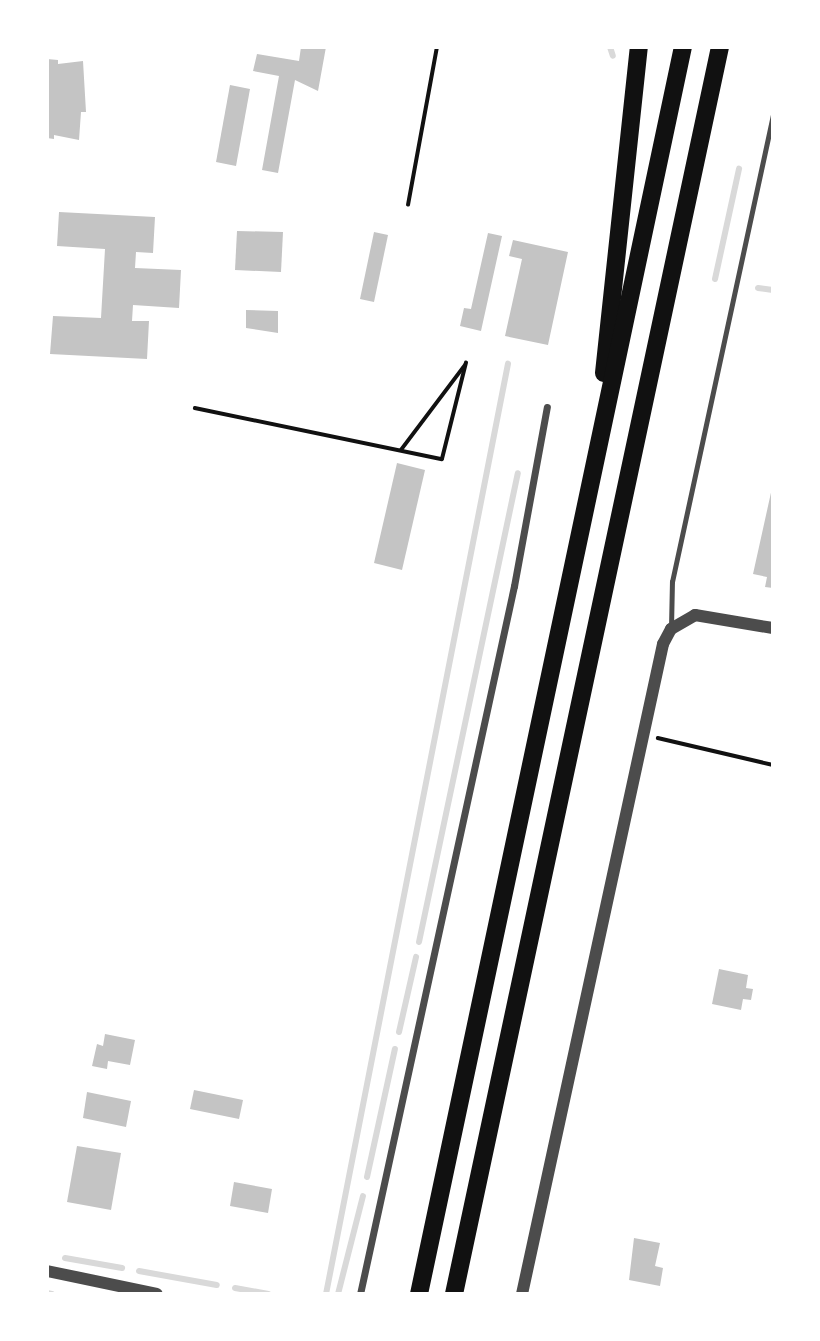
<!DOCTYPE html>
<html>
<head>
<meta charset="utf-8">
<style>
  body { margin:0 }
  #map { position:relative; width:820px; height:1341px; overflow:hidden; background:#fff; font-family:Raleway,sans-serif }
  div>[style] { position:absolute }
  .stream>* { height:6px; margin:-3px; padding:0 3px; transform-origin:3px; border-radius:3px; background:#d9d9d9 }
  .building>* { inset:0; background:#c4c4c4 }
  .path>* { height:3.5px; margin:-1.75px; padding:0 1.75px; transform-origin:1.75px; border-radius:1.75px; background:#111 }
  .service>* { height:4.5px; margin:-2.25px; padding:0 2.25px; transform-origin:2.25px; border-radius:2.25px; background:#4c4c4c }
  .minor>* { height:7px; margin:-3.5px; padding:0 3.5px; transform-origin:3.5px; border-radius:3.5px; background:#4c4c4c }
  .tertiary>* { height:12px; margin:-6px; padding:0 6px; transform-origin:6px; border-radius:6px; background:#4c4c4c }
  .motorway>* { height:18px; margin:-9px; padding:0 9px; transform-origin:9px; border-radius:9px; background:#111 }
  span { translate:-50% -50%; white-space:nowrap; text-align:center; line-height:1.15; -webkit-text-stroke:7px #fff; paint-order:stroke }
  .frame { position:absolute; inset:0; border:49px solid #fff; pointer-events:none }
</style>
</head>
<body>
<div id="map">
  <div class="stream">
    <i style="left:610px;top:47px;width:9px;rotate:72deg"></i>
    <i style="left:715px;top:279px;width:113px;rotate:-77.7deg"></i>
    <i style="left:758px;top:288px;width:15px;rotate:8deg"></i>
    <i style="left:419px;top:942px;width:479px;rotate:-78.1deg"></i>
    <i style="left:399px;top:1032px;width:77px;rotate:-77.2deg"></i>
    <i style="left:367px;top:1177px;width:131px;rotate:-77.7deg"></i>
    <i style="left:65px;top:1258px;width:58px;rotate:10deg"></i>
    <i style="left:139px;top:1271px;width:79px;rotate:10.2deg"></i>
    <i style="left:235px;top:1288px;width:34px;rotate:10deg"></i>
    <i style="left:47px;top:1293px;width:5px;rotate:11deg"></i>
    <i style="left:326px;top:1294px;width:948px;rotate:-78.93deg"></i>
    <i style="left:338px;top:1294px;width:101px;rotate:-75.7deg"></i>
  </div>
  <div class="building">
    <i style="clip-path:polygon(301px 47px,326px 47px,318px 91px,295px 80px,278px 173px,262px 170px,279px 76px,253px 71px,257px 54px,299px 61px)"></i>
    <i style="clip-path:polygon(47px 59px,58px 60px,58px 64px,83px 61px,86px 112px,81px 112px,79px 140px,54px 135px,54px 139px,47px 138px)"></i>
    <i style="clip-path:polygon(230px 85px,250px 89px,236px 166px,216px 162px)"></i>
    <i style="clip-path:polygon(59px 212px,155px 217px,153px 253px,136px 252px,135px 268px,181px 270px,179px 308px,133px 305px,132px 321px,149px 321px,147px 359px,50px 354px,53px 316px,101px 318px,105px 249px,57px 246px)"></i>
    <i style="clip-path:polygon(237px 231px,283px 232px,281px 272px,235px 270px)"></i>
    <i style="clip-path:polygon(374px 232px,388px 235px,374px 302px,360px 299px)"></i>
    <i style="clip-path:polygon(488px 233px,502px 236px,481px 331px,460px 326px,464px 308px,471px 309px)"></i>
    <i style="clip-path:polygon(513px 240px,568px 252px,548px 345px,505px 336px,522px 259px,509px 256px)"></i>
    <i style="clip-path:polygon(246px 310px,278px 311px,278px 333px,246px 328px)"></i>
    <i style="clip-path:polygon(397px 463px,425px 470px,402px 570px,374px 563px)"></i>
    <i style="clip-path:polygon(772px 488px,773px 488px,773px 588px,765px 587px,767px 577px,753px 574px)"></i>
    <i style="clip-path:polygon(719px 969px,748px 975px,746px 988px,753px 989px,751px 1000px,743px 999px,741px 1010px,712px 1004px)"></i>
    <i style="clip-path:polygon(105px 1034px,135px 1040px,130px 1065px,108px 1061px,107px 1069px,92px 1066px,97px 1044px,103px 1046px)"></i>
    <i style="clip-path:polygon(194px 1090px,243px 1100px,239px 1119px,190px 1109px)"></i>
    <i style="clip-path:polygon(87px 1092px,131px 1101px,126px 1127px,83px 1118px)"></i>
    <i style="clip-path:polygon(77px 1146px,121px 1153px,111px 1210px,67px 1202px)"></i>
    <i style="clip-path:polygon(234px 1182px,272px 1189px,268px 1213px,230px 1206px)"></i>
    <i style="clip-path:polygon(634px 1238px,660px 1243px,655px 1266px,663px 1268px,660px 1286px,629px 1280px)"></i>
  </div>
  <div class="path">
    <i style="left:408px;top:205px;width:161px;rotate:-79.6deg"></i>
    <i style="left:195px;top:408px;width:252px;rotate:11.7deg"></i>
    <i style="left:442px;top:459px;width:99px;rotate:-76deg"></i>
    <i style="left:401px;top:450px;width:106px;rotate:-53deg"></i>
    <i style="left:658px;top:738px;width:118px;rotate:13.2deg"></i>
  </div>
  <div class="service">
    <i style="left:671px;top:628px;width:46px;rotate:-88.8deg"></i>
    <i style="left:672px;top:582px;width:479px;rotate:-77.8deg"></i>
  </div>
  <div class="minor">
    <i style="left:360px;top:1294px;width:725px;rotate:-77.73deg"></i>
    <i style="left:514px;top:586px;width:182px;rotate:-79.6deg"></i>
  </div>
  <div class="tertiary">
    <i style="left:47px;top:1271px;width:112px;rotate:11.8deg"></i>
    <i style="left:522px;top:1294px;width:665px;rotate:-77.76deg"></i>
    <i style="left:663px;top:644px;width:17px;rotate:-62deg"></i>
    <i style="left:671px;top:629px;width:28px;rotate:-30deg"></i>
    <i style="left:695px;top:615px;width:79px;rotate:9.5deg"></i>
  </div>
  <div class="motorway">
    <i style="left:604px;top:373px;width:328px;rotate:-83.9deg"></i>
    <i style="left:419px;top:1294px;width:1275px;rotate:-78.05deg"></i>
    <i style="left:454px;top:1294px;width:1275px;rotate:-77.96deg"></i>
  </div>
  <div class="frame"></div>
</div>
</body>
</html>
